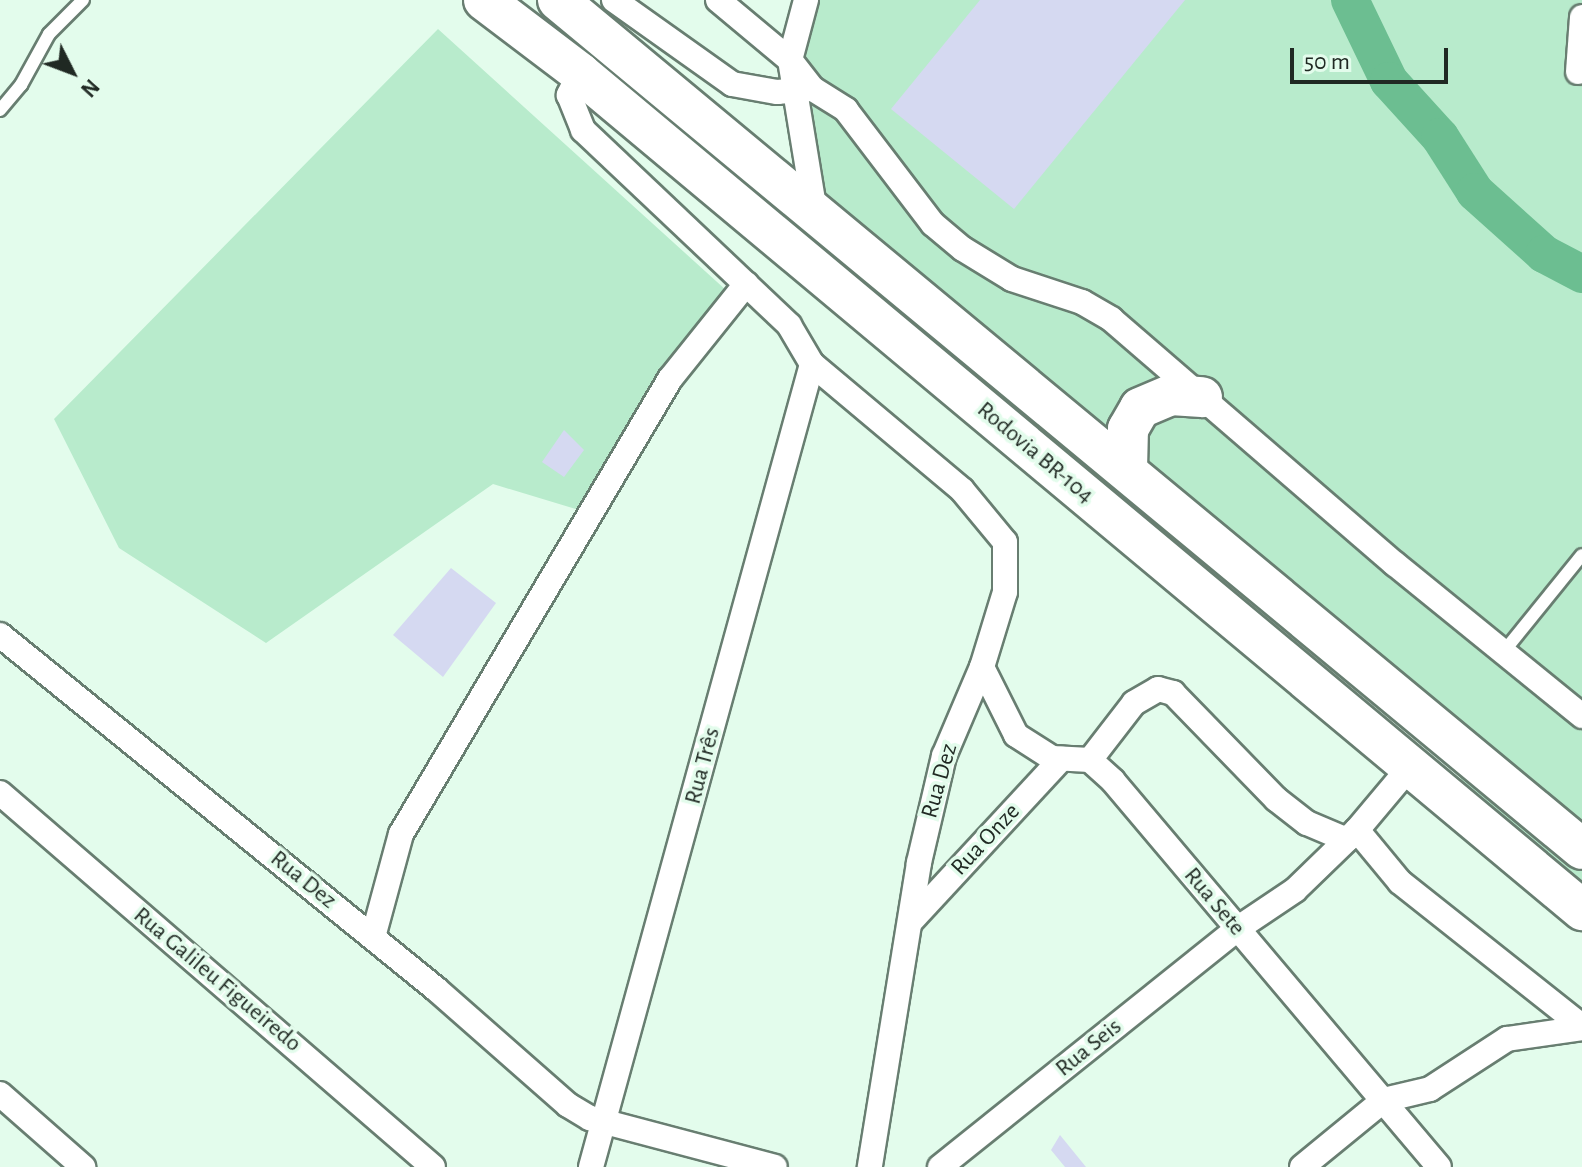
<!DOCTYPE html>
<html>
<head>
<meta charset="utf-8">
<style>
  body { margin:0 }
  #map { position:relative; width:1582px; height:1167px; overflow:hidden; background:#e3fcec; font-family:"Alegreya Sans",sans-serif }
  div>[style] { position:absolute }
  .green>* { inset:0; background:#b8ebcc }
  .river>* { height:38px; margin:-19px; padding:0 19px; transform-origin:19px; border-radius:19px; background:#6cbe91 }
  .building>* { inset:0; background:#d5d9f1 }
  .roads { filter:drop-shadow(2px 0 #687e71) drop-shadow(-2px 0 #687e71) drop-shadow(0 2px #687e71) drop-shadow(0 -2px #687e71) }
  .service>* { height:12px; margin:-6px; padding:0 6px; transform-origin:6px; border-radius:6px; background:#fff }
  .minor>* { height:24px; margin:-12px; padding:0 12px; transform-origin:12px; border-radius:12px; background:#fff }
  .trunk>* { height:40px; margin:-20px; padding:0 20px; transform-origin:20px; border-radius:20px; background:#fff }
  span { translate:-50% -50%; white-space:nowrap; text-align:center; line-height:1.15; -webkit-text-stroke:7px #e3fcec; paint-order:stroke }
  .street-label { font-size:24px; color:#202923 }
  .north { position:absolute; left:32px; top:32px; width:80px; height:80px; -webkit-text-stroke:6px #e3fcec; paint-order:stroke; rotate:132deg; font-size:22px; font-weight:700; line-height:32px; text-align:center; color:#202923 }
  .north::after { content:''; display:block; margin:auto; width:28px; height:36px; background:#202923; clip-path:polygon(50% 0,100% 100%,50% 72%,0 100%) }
  .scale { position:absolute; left:1290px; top:48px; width:158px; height:36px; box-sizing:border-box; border:4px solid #202923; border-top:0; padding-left:10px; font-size:24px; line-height:28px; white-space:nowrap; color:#202923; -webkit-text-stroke:6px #e3fcec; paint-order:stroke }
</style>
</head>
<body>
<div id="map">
  <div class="green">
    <i style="clip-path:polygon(812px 0,1582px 0,1582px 841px,823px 209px,795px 87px)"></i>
    <i style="clip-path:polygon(438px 29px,727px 291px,620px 436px,579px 510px,493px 484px,266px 643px,119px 548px,54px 419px)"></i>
    <i style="clip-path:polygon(1456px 763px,1582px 863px,1582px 885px,1465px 792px)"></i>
  </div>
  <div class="river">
    <i style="left:1350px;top:0;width:90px;rotate:64.3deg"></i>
    <i style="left:1389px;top:81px;width:76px;rotate:47.7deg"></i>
    <i style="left:1440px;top:137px;width:65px;rotate:57.5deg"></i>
    <i style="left:1475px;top:192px;width:93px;rotate:41.9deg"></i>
    <i style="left:1544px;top:254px;width:43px;rotate:27.8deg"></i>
  </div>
  <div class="building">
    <i style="clip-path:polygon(980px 0,1185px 0,1014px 209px,891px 109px)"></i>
    <i style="clip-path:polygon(564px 430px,584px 450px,564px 477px,542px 462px)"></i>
    <i style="clip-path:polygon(451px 568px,496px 603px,443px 677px,393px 635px)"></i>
    <i style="clip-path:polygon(1060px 1135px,1086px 1167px,1065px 1167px,1051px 1150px)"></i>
  </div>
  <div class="roads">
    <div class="service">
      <i style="left:0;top:110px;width:33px;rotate:-50deg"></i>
      <i style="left:21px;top:85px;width:58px;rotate:-61.2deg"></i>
      <i style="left:49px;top:34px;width:48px;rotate:-45deg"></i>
      <i style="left:1505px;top:650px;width:122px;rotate:-51deg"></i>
    </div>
    <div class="minor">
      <i style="left:614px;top:0;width:145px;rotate:35.4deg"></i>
      <i style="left:732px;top:84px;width:46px;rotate:10.1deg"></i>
      <i style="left:777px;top:92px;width:36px;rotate:-5deg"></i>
      <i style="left:718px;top:0;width:94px;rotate:39.8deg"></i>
      <i style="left:790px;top:60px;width:37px;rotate:52deg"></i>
      <i style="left:813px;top:89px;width:39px;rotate:32deg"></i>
      <i style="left:846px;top:110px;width:143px;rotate:52.7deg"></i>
      <i style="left:933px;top:224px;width:39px;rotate:40deg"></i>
      <i style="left:963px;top:249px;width:57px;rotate:31.5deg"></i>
      <i style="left:1012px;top:279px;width:74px;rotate:18.2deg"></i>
      <i style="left:1082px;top:302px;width:34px;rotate:30deg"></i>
      <i style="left:1111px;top:319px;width:375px;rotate:40.8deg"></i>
      <i style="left:1395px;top:564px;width:241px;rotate:39.1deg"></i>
      <i style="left:806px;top:0;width:62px;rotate:104.9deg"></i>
      <i style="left:790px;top:60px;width:155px;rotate:80.7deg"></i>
      <i style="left:1578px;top:72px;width:55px;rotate:-85.8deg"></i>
      <i style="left:580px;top:73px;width:25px;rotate:117deg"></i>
      <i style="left:569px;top:95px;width:38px;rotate:68deg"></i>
      <i style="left:583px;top:130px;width:284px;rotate:43.4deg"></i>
      <i style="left:789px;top:325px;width:45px;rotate:59.5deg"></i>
      <i style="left:812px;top:364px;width:196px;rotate:40deg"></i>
      <i style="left:962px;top:490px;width:67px;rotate:50.4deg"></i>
      <i style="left:1005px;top:542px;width:50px;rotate:90deg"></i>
      <i style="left:1005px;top:592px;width:78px;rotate:107deg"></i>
      <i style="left:982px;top:667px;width:97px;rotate:113.1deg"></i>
      <i style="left:944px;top:756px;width:110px;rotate:103.2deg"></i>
      <i style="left:919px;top:863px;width:308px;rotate:99.2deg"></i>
      <i style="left:0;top:635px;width:562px;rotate:39.07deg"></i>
      <i style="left:436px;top:989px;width:176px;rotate:41.3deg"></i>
      <i style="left:568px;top:1105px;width:26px;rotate:31deg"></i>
      <i style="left:590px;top:1118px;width:191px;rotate:14.8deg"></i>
      <i style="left:982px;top:667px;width:76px;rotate:63.4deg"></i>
      <i style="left:1016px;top:735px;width:43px;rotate:32.6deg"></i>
      <i style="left:1052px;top:758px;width:38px;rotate:3deg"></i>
      <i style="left:1090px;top:760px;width:31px;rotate:42deg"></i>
      <i style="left:1113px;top:781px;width:505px;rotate:49.82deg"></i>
      <i style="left:1090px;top:760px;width:72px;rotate:-52.3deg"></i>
      <i style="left:1134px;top:703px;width:28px;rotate:-30deg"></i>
      <i style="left:1158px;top:689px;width:16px;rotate:15deg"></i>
      <i style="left:1173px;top:693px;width:148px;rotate:45.8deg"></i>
      <i style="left:1276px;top:799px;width:39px;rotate:38deg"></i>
      <i style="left:1307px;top:823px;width:43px;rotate:23deg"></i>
      <i style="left:0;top:793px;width:572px;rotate:40.82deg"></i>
      <i style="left:1357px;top:830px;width:67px;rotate:50.4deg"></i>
      <i style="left:1400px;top:882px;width:232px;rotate:38.4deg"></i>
      <i style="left:911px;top:921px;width:221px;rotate:-47.2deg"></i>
      <i style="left:373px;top:937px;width:107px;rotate:-74.8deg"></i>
      <i style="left:401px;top:834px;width:529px;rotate:-59.41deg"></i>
      <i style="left:670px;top:379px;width:122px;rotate:-51.3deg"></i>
      <i style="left:0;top:1094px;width:111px;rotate:41.3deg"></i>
      <i style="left:591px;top:1167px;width:833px;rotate:-74.61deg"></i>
      <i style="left:940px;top:1167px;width:381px;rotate:-38.7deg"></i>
      <i style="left:1237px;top:929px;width:70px;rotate:-33.9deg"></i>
      <i style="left:1295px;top:890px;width:86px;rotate:-44.1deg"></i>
      <i style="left:1357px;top:830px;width:81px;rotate:-50deg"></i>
      <i style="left:1302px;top:1167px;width:106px;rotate:-39.3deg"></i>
      <i style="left:1384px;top:1100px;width:47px;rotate:-13.4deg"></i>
      <i style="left:1430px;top:1089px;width:92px;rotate:-33deg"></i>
      <i style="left:1507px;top:1039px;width:76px;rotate:-8.3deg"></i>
    </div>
    <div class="trunk">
      <i style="left:484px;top:0;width:121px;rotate:37.2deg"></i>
      <i style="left:580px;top:73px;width:1306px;rotate:39.87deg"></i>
      <i style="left:558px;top:0;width:1330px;rotate:39.66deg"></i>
      <i style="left:1127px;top:469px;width:40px;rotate:-88.6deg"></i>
      <i style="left:1128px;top:429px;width:24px;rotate:-60deg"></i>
      <i style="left:1140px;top:408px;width:34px;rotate:-23deg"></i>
      <i style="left:1171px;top:395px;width:31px;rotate:4deg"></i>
    </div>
  </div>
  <div class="street-label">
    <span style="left:1035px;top:453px;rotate:40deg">Rodovia BR-104</span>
    <span style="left:703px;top:766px;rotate:-75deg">Rua Três</span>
    <span style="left:940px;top:781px;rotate:-74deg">Rua Dez</span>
    <span style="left:986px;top:840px;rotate:-47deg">Rua Onze</span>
    <span style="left:303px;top:880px;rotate:39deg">Rua Dez</span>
    <span style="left:1214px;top:902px;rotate:50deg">Rua Sete</span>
    <span style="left:217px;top:980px;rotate:40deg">Rua Galileu Figueiredo</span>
    <span style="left:1089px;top:1048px;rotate:-39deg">Rua Seis</span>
  </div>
  <div class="north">N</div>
  <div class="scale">50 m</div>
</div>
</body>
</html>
